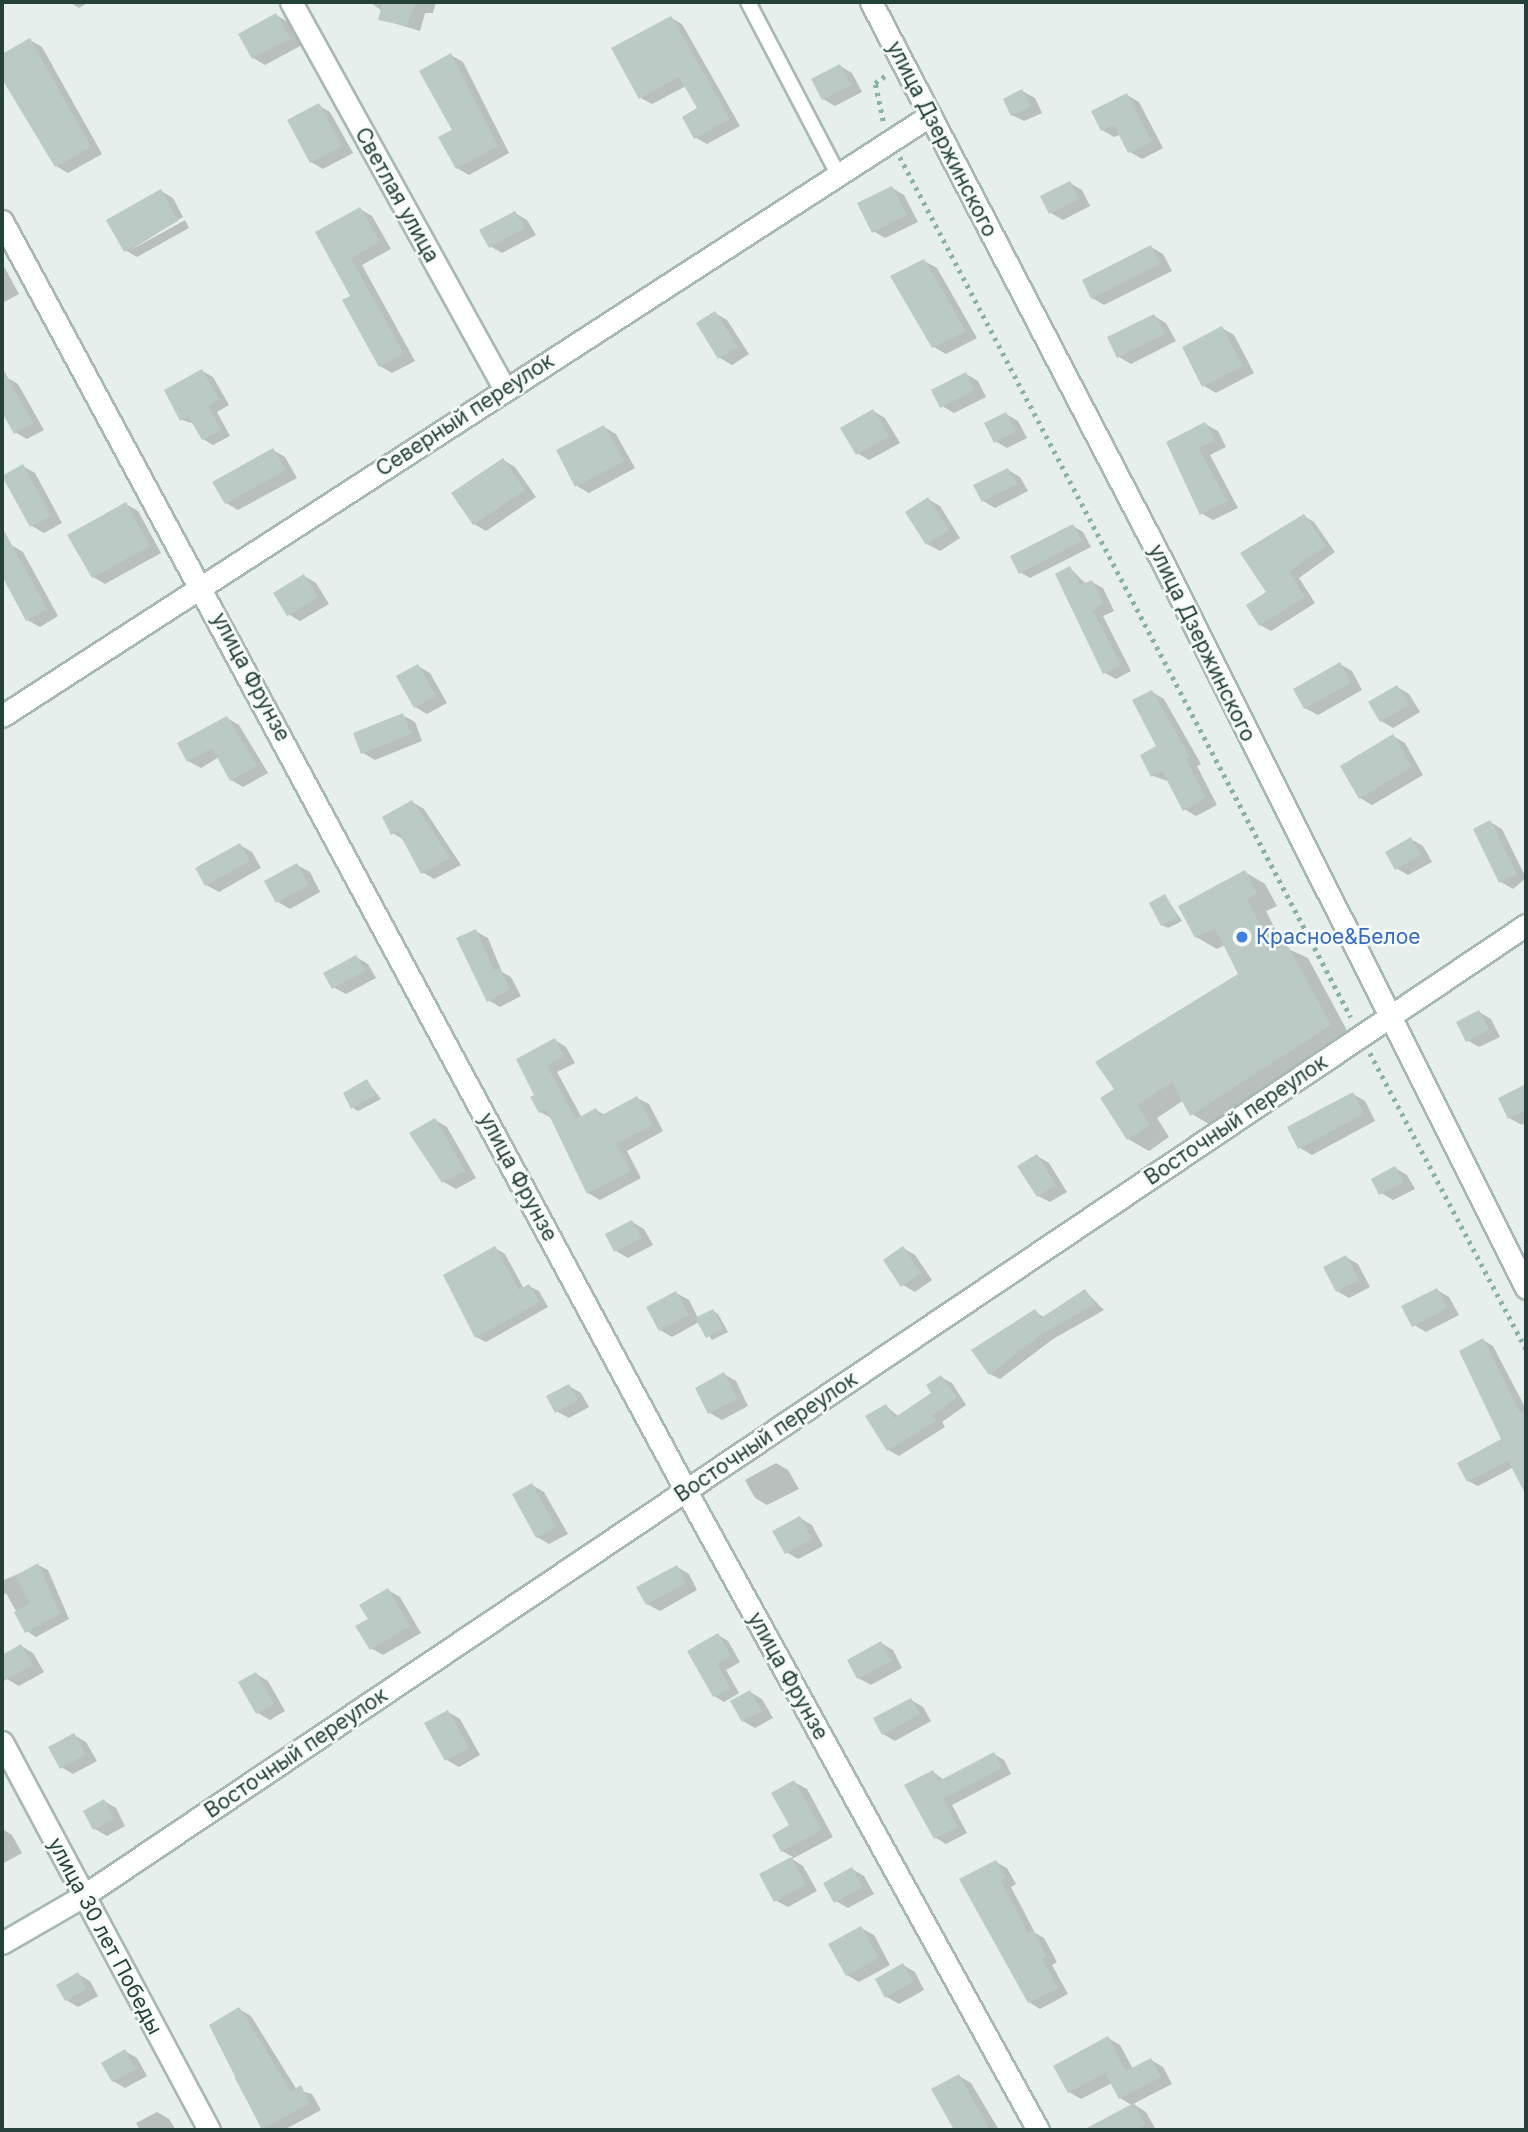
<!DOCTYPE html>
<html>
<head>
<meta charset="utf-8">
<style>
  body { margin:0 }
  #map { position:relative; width:1528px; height:2132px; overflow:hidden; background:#e6efeb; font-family:Inter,sans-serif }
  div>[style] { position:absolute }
  .shadow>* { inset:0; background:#0003 }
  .building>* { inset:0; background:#bbcac4 }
  .path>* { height:4.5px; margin-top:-2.25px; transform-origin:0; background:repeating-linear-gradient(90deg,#86b3a5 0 3.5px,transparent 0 8.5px) }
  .roads { filter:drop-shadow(2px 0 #a8b8b2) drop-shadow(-2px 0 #a8b8b2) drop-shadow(0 2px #a8b8b2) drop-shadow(0 -2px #a8b8b2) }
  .lane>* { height:14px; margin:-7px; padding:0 7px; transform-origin:7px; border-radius:7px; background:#fff }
  .street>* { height:21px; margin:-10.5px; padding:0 10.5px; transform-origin:10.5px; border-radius:10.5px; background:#fff }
  .secondary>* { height:21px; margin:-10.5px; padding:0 10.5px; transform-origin:10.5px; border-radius:10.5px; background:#fff }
  .dots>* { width:19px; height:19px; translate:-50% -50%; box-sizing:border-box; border:4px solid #f7fbf9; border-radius:50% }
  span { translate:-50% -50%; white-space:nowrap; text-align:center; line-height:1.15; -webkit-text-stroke:5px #f7fbf9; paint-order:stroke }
  .street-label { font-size:21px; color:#24423a }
  .shop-label { font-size:21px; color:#366cbe }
  .left { translate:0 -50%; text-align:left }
  .frame { position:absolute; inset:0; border:4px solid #24423a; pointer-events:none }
</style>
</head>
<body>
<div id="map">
  <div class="shadow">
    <i style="clip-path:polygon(69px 2px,89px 2px,79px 8px)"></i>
    <i style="clip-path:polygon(370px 2px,436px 2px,433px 13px,425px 13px,420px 31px,380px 19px,382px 11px)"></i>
    <i style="clip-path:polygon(276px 15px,288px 22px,302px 45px,265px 65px,253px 58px)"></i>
    <i style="clip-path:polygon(671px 18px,682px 24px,740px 126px,707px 144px,696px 138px,699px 109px,686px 86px,652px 104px,641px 98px)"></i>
    <i style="clip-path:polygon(30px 40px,42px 47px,102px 154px,68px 173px,56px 166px,2px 74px,2px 56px)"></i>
    <i style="clip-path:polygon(451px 55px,463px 62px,509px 153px,469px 175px,457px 168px)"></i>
    <i style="clip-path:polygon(840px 66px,852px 73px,862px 92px,835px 106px,823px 99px)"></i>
    <i style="clip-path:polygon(1022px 91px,1035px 98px,1042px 113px,1024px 121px,1012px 115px)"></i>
    <i style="clip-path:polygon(1127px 95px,1139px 102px,1163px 148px,1142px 159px,1130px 152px,1121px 134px,1114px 137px,1102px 130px)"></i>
    <i style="clip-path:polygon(318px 105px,330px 112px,353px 153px,323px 169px,311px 162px)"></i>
    <i style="clip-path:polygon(1070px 183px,1082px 190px,1090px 206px,1063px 220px,1051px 213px)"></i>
    <i style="clip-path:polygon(892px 188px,904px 195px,918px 222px,885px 238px,873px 231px)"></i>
    <i style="clip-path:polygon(161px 191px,173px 198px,183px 217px,129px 251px,185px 220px,189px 228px,137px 257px,125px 250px)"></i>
    <i style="clip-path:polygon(360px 209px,372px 216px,391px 249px,362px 265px,415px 361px,392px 373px,380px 366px,352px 297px,317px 233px)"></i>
    <i style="clip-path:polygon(515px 213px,527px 220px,536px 235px,502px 253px,490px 246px)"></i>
    <i style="clip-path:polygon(1151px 247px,1163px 254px,1172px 271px,1104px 305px,1092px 298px)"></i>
    <i style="clip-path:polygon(924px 261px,937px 268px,977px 338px,946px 354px,934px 347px)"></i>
    <i style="clip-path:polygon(2px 263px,19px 294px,2px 303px)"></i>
    <i style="clip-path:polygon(715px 313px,727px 320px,749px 354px,732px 365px,720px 358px)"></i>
    <i style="clip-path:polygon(1154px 316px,1166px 323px,1176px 341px,1131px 364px,1119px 357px)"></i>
    <i style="clip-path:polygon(1222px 328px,1234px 335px,1254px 373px,1216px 393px,1204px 386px)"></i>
    <i style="clip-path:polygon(202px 371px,213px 377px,229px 405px,217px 412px,230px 436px,213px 445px,203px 439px,195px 424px,182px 420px)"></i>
    <i style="clip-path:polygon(966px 374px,978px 381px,986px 397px,954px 413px,942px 406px)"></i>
    <i style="clip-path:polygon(6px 377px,18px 384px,44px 430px,27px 439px,15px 432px,2px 408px,2px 380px)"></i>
    <i style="clip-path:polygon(873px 411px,885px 418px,900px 443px,869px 460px,857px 453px)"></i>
    <i style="clip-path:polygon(1006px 414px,1018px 421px,1027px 438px,1007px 448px,995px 441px)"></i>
    <i style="clip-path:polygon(1205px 424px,1218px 431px,1226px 447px,1210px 455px,1238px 508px,1213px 520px,1201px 513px,1168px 443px)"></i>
    <i style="clip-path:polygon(604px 427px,616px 434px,635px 468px,589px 493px,577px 486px)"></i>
    <i style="clip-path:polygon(273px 450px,285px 457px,297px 478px,238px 510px,226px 503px)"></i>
    <i style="clip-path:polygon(503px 460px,515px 467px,536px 497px,486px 531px,474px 524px)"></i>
    <i style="clip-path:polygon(23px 466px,35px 473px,62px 523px,44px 533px,32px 526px)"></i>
    <i style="clip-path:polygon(1008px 470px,1020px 477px,1028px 491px,995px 508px,983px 501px)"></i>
    <i style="clip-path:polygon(928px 499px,940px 506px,960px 538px,940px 551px,927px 544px)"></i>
    <i style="clip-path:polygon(126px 504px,138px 511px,161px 553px,105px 584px,93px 577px)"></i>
    <i style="clip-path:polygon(1304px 516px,1314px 522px,1335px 552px,1299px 578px,1315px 603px,1271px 631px,1260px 625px,1268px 593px)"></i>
    <i style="clip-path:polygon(1073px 526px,1083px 532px,1091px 547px,1030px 578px,1020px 572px)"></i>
    <i style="clip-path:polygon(11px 545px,23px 552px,58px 616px,40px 627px,27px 620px,2px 573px,2px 550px)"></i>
    <i style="clip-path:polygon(1070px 568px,1086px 584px,1092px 582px,1103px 588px,1114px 611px,1103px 616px,1131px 671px,1116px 679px,1105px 673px)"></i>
    <i style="clip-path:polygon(304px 576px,316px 583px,329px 604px,300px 621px,288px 614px)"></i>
    <i style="clip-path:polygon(1340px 664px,1352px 671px,1362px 690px,1318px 715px,1305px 708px)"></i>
    <i style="clip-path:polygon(418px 666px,430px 673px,447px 703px,427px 714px,415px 707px)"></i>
    <i style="clip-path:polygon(1397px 687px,1409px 694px,1420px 712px,1393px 728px,1381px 721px)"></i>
    <i style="clip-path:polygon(1152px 692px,1164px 699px,1201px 764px,1197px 766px,1217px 805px,1196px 816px,1184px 809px,1168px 781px,1153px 776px,1159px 747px)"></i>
    <i style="clip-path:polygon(402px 715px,415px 722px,422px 741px,375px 760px,363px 753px)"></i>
    <i style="clip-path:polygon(227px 718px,239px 725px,268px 773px,243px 787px,231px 780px,219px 757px,201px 768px,188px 761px)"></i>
    <i style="clip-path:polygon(1393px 736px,1405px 743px,1423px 775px,1372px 805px,1360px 798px)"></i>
    <i style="clip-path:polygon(412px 802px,424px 809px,461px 865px,434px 879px,422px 872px,405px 841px,393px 833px)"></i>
    <i style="clip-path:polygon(1490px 822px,1502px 829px,1526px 878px,1513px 889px,1501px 882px)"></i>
    <i style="clip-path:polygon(1411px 839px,1423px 846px,1432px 862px,1408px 875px,1396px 868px)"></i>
    <i style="clip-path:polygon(240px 845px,252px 852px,261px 868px,219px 892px,206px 885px)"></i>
    <i style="clip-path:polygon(297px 865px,310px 872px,320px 892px,290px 909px,278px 902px)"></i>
    <i style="clip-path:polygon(1245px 872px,1265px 884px,1277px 906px,1266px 911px,1284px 947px,1308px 958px,1351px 1038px,1212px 1126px,1192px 1114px,1184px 1100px,1157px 1118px,1169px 1137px,1149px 1151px,1128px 1139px,1116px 1089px,1240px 974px,1225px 945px,1217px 949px,1196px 937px)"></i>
    <i style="clip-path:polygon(1165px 896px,1182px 921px,1168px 928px,1162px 925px)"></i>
    <i style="clip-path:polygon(475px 931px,488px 938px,502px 972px,511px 977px,521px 996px,500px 1007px,488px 1000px)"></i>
    <i style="clip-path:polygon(356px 957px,368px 964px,376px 978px,346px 994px,333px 987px)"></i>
    <i style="clip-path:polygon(1479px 1012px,1491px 1019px,1500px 1037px,1479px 1047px,1467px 1040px)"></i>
    <i style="clip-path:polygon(555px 1040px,566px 1047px,575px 1063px,557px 1072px,582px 1118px,596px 1110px,605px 1115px,637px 1098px,649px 1104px,663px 1131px,627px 1151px,641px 1178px,600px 1200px,588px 1193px,551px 1118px,540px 1112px,537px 1096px)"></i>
    <i style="clip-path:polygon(367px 1081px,381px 1099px,358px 1111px,353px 1108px)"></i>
    <i style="clip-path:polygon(1526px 1086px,1526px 1122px,1522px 1125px,1509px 1118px)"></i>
    <i style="clip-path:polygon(1353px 1094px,1365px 1101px,1375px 1121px,1312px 1155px,1300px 1148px)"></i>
    <i style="clip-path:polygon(435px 1120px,447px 1127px,476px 1178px,456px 1189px,444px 1182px)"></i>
    <i style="clip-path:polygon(1037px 1156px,1049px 1163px,1067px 1192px,1050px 1202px,1038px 1196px)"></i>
    <i style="clip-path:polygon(1395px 1168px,1407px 1175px,1415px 1189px,1393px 1200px,1381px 1193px)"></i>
    <i style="clip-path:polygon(632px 1222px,644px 1229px,653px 1245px,628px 1258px,616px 1251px)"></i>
    <i style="clip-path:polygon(495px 1248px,505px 1254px,524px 1289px,529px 1286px,539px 1291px,548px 1307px,486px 1342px,476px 1337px)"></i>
    <i style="clip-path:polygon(903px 1248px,915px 1255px,932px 1280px,915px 1292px,903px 1285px)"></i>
    <i style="clip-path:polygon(1346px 1257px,1358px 1264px,1370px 1287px,1349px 1298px,1337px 1291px)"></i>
    <i style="clip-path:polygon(1437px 1290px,1449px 1297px,1459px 1315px,1426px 1332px,1414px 1325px)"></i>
    <i style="clip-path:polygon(1085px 1291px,1104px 1310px,1053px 1339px,1000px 1379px,990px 1374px,1035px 1311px,1045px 1318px)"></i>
    <i style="clip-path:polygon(676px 1293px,689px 1300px,698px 1318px,713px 1311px,718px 1314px,728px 1332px,712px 1340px,699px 1322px,672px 1337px,660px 1330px)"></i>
    <i style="clip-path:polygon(1483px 1340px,1493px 1346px,1526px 1409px,1526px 1483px,1514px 1467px,1478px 1486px,1468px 1481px,1504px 1440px)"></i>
    <i style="clip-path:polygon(724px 1374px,736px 1381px,748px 1406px,722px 1420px,710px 1413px)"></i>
    <i style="clip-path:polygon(941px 1377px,952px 1383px,966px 1405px,942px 1422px,945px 1427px,899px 1456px,888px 1450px,886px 1406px,899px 1417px,934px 1393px)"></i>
    <i style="clip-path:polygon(569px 1386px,581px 1393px,589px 1407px,569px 1418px,556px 1411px)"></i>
    <i style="clip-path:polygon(776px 1463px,788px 1470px,799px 1489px,767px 1505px,755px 1498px,745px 1480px)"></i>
    <i style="clip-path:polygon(532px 1485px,544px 1492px,568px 1534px,549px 1544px,537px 1537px)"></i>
    <i style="clip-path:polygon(800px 1518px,812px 1525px,823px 1546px,798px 1559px,786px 1552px)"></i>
    <i style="clip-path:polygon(38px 1565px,48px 1570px,69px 1619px,36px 1637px,27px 1631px,6px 1593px,2px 1596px,2px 1581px)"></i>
    <i style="clip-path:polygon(677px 1567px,689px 1574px,697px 1590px,660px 1611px,647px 1604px)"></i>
    <i style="clip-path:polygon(388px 1590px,400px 1597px,421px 1633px,383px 1655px,371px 1648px,370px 1619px)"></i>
    <i style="clip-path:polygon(718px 1635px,728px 1641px,740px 1662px,726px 1670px,739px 1693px,724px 1702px,714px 1696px)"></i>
    <i style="clip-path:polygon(881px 1643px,893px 1650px,902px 1668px,871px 1685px,858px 1678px)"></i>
    <i style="clip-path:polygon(21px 1646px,33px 1653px,44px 1672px,19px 1686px,7px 1679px,2px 1657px)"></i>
    <i style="clip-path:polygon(256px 1674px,268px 1681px,285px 1711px,270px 1720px,258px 1713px)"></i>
    <i style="clip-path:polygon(750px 1692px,762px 1699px,773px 1718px,755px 1728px,743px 1721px)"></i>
    <i style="clip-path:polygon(911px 1700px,923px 1707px,931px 1721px,895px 1741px,883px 1734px)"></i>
    <i style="clip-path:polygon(448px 1712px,460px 1719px,480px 1755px,459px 1767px,447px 1760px)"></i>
    <i style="clip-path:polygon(74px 1735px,86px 1742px,97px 1761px,73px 1774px,61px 1767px)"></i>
    <i style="clip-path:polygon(994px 1754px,1004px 1760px,1011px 1774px,952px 1805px,967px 1833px,946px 1844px,936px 1838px,933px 1772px,944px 1780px)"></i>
    <i style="clip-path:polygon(794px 1782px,807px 1789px,833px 1837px,792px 1859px,803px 1866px,817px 1891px,788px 1907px,775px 1900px,761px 1875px,793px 1857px,782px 1851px,791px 1826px)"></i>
    <i style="clip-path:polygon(104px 1801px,116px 1808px,125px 1826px,107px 1836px,95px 1829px)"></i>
    <i style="clip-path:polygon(2px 1829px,12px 1835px,22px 1853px,2px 1864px)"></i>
    <i style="clip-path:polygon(996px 1862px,1007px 1868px,1016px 1884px,1011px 1887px,1035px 1933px,1044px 1938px,1057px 1962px,1052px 1965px,1068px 1994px,1040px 2009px,1029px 2002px)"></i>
    <i style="clip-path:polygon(852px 1869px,864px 1876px,874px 1894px,848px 1908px,836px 1901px)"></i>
    <i style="clip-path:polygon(861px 1928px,874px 1935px,890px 1965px,859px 1982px,847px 1975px)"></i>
    <i style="clip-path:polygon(903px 1965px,915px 1972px,924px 1990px,899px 2004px,887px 1997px)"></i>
    <i style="clip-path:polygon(78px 1974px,90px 1981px,98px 1996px,78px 2007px,66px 2000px)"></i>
    <i style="clip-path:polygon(239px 2009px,251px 2016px,297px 2090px,312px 2094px,321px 2110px,284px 2130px,262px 2129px,235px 2078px,239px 2075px)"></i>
    <i style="clip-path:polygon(1108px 2038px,1120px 2045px,1133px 2069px,1151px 2060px,1163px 2067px,1172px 2084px,1133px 2104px,1146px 2112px,1156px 2130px,1099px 2130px,1096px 2125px,1133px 2106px,1120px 2098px,1112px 2083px,1081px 2099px,1069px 2092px)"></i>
    <i style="clip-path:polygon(125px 2051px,137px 2058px,147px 2076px,125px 2088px,113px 2081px)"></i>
    <i style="clip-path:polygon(959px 2076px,971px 2083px,999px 2130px,955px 2130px,934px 2090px)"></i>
    <i style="clip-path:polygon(157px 2112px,169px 2119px,176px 2130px,140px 2130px,136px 2123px)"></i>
  </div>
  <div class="building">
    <i style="clip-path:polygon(383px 2px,415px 2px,407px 26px,378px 20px)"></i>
    <i style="clip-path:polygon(276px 13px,290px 38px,252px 59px,238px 34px)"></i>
    <i style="clip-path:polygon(671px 16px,730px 119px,694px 139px,682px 117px,697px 108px,679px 77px,639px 99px,611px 48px)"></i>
    <i style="clip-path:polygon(30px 38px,91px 147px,55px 167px,2px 79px,2px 54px)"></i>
    <i style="clip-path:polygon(451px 53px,498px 146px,456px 169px,438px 137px,452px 130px,419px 71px)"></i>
    <i style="clip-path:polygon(840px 64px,851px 85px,822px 100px,811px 79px)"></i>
    <i style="clip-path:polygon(1022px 89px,1031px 106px,1011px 116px,1003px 99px)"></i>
    <i style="clip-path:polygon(1127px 93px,1152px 142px,1128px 153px,1114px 125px,1101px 131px,1091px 111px)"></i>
    <i style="clip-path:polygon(319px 103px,342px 146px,310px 163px,287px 120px)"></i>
    <i style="clip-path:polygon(1070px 181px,1079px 199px,1049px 214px,1040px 196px)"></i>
    <i style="clip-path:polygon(892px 186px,907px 215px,872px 233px,857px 203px)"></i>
    <i style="clip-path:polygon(161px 189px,178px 221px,124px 252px,106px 220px)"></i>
    <i style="clip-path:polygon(360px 207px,380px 242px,351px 258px,404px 354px,379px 367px,342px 300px,350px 296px,315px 232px)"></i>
    <i style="clip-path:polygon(515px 211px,525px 228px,489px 248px,479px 230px)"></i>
    <i style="clip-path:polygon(1151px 245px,1160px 264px,1091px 299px,1082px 280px)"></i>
    <i style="clip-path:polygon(924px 259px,966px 331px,932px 348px,890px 276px)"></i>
    <i style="clip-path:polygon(715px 311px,738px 347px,718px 359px,696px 323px)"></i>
    <i style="clip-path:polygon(1154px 314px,1165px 334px,1117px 358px,1107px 337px)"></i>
    <i style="clip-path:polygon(1222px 326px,1243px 366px,1202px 387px,1182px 347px)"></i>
    <i style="clip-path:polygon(2px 367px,33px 423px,14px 434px,2px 412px)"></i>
    <i style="clip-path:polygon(202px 369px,219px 399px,208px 406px,221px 430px,202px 440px,188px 416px,180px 421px,164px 390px)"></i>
    <i style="clip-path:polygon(966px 372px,975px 390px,940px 408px,931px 390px)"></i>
    <i style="clip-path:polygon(873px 409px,889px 436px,856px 455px,840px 428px)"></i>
    <i style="clip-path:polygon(1006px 412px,1016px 431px,994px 443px,984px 423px)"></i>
    <i style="clip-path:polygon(1205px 422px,1215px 440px,1199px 448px,1227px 501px,1200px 515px,1166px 442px)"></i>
    <i style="clip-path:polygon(604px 425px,624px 461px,575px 487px,556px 450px)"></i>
    <i style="clip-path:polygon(273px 448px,286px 470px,225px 504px,212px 482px)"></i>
    <i style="clip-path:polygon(503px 458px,525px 490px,473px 525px,451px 493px)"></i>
    <i style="clip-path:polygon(23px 464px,51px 516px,30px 527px,2px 476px)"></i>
    <i style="clip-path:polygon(1008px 468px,1017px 484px,982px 502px,973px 485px)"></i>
    <i style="clip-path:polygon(928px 497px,949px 530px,926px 545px,905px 512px)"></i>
    <i style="clip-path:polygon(126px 502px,150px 546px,92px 578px,67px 535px)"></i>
    <i style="clip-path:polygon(1304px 514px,1326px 546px,1289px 572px,1305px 597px,1259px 626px,1246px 605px,1266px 592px,1240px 553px)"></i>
    <i style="clip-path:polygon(1073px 524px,1082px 541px,1019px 574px,1010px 556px)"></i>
    <i style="clip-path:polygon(2px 527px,47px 609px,26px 621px,2px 576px)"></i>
    <i style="clip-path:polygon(1070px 566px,1080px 585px,1092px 580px,1104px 604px,1093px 610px,1121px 665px,1103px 674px,1055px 574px)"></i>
    <i style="clip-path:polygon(304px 574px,318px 597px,287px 616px,273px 593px)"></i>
    <i style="clip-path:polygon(1340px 662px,1351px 683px,1304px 709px,1293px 689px)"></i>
    <i style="clip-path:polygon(418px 664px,436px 696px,414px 708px,396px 676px)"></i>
    <i style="clip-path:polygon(1397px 685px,1409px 705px,1380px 722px,1368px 702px)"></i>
    <i style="clip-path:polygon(1152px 690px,1190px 757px,1186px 759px,1206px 798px,1183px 811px,1162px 771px,1151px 777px,1140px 755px,1156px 746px,1132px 700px)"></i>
    <i style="clip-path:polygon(403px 713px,411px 734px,361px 754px,353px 733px)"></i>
    <i style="clip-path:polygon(227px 716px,257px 766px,230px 781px,212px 748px,187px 762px,177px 743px)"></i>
    <i style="clip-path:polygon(1393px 734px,1412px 767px,1359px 799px,1340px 766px)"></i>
    <i style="clip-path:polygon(412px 800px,450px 858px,421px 874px,398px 831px,391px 835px,382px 817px)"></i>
    <i style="clip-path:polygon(1490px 820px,1517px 874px,1499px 883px,1473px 829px)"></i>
    <i style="clip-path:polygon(1411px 837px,1421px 855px,1395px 870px,1385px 852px)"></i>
    <i style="clip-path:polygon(240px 843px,250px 861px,205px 886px,195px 868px)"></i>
    <i style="clip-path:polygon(297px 863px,309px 885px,276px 903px,264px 881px)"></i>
    <i style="clip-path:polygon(1245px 870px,1257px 894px,1247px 899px,1273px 951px,1287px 944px,1331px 1025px,1190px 1116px,1172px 1082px,1137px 1105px,1150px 1125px,1127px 1140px,1100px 1098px,1114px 1089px,1095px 1062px,1238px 974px,1215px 928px,1195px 938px,1178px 906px)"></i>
    <i style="clip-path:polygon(1165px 894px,1178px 917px,1161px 926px,1149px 903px)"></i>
    <i style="clip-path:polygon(476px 929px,494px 971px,499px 968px,510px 989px,487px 1002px,456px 938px)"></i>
    <i style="clip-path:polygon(356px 955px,365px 971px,332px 989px,323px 973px)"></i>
    <i style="clip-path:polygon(1479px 1010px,1489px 1030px,1466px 1042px,1456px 1022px)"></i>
    <i style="clip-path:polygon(555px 1038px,564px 1056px,547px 1066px,576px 1119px,596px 1108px,600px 1116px,637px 1096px,653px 1125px,616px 1144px,631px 1171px,587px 1194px,546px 1109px,539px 1113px,530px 1097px,534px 1095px,516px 1059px)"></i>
    <i style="clip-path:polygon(367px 1079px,376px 1095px,351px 1109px,343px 1093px)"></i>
    <i style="clip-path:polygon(1526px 1084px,1526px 1110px,1508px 1119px,1498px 1098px)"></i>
    <i style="clip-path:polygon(1353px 1092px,1364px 1114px,1298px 1149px,1287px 1127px)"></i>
    <i style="clip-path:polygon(435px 1118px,465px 1171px,442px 1183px,409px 1133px)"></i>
    <i style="clip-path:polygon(1037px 1154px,1056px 1185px,1037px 1197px,1017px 1166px)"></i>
    <i style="clip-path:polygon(1395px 1166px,1404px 1182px,1379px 1195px,1371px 1179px)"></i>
    <i style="clip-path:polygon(632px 1220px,642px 1238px,614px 1252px,605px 1234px)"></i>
    <i style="clip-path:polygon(495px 1246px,519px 1290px,529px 1284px,540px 1302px,475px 1338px,443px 1275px)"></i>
    <i style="clip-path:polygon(903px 1246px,921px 1273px,901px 1287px,883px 1260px)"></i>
    <i style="clip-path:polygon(1346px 1255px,1359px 1280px,1336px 1292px,1323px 1267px)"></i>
    <i style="clip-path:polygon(1437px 1288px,1448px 1308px,1412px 1327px,1401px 1306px)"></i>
    <i style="clip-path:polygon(1085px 1289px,1095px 1304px,1042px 1334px,989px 1375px,971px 1350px,1035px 1309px,1041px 1318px)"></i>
    <i style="clip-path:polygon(676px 1291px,689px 1315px,659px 1331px,646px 1307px)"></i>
    <i style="clip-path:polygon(713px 1309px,723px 1329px,706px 1338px,695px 1318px)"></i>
    <i style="clip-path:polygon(1483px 1338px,1520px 1413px,1526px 1410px,1526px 1495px,1508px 1461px,1467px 1482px,1457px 1463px,1501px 1439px,1459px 1351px)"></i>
    <i style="clip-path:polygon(724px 1372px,737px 1399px,708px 1414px,695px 1388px)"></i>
    <i style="clip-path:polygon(941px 1375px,957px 1398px,932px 1415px,936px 1421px,887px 1451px,865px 1416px,886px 1404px,894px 1418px,931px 1393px,926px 1385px)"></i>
    <i style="clip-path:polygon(569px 1384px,578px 1400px,555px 1413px,546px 1396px)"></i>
    <i style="clip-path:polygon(532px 1483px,556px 1527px,536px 1538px,512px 1494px)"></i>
    <i style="clip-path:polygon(800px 1516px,812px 1539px,785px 1554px,772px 1531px)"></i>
    <i style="clip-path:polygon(38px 1563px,60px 1614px,25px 1633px,14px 1612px,30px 1603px,15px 1576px)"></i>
    <i style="clip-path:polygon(677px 1565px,686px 1583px,646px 1605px,636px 1587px)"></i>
    <i style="clip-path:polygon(388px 1588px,410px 1626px,370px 1650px,355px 1626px,368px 1619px,359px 1605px)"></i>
    <i style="clip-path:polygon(718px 1633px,731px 1656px,717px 1664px,730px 1688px,713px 1697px,687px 1651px)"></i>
    <i style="clip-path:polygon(881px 1641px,891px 1661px,857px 1679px,847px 1660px)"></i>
    <i style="clip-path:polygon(21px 1644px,33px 1665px,2px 1682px,2px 1655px)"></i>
    <i style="clip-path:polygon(256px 1672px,274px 1704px,256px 1714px,238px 1682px)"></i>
    <i style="clip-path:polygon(750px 1690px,762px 1711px,742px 1722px,730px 1701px)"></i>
    <i style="clip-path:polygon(911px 1698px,920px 1714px,882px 1735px,873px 1718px)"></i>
    <i style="clip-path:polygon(448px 1710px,469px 1748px,445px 1761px,424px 1723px)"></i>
    <i style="clip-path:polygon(74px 1733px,86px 1754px,60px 1769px,48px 1747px)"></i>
    <i style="clip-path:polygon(994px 1752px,1002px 1768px,943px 1799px,958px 1827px,934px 1839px,904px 1785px,933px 1770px,939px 1781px)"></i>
    <i style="clip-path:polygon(794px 1780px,822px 1830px,781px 1852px,772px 1835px,789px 1825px,771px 1793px)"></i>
    <i style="clip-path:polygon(104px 1799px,114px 1819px,93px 1830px,83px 1811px)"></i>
    <i style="clip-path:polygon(791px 1857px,806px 1884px,774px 1902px,759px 1874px)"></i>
    <i style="clip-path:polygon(996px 1860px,1006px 1878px,1001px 1881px,1028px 1933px,1033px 1930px,1047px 1956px,1042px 1959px,1058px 1988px,1028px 2003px,959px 1879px)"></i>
    <i style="clip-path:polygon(852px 1867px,863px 1887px,834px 1903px,823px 1883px)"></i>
    <i style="clip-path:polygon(861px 1926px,879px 1958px,846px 1976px,828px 1944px)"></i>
    <i style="clip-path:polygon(903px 1963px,913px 1982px,885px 1998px,875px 1979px)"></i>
    <i style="clip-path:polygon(78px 1972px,87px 1989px,65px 2001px,56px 1985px)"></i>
    <i style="clip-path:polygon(239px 2007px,291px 2091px,301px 2085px,310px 2103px,262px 2130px,209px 2025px)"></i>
    <i style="clip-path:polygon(1108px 2036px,1126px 2071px,1151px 2058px,1161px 2077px,1119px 2099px,1105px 2073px,1068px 2093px,1053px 2066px)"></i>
    <i style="clip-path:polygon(125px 2049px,136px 2069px,112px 2082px,101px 2063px)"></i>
    <i style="clip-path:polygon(959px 2074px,990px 2130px,954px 2130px,931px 2089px)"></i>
    <i style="clip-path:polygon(1134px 2103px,1145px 2124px,1134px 2130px,1083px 2130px)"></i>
  </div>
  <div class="path">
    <i style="left:883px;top:121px;width:39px;rotate:-102deg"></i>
    <i style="left:875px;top:83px;width:12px;rotate:-35deg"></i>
    <i style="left:900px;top:157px;width:971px;rotate:62.33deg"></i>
    <i style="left:1370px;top:1053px;width:335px;rotate:62.2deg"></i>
  </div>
  <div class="roads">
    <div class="lane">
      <i style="left:748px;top:2px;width:194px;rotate:62.4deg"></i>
    </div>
    <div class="street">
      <i style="left:291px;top:2px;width:441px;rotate:61.1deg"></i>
      <i style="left:2px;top:221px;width:1442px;rotate:61.69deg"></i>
      <i style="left:686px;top:1491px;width:730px;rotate:61.15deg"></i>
      <i style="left:2px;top:1742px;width:440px;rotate:61.9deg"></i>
      <i style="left:2px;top:1943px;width:94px;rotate:-30.1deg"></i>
      <i style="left:83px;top:1896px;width:1739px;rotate:-33.94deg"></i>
    </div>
    <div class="secondary">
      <i style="left:871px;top:2px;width:637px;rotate:62.51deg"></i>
      <i style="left:1165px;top:567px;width:806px;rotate:63.4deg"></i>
      <i style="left:2px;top:716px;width:1104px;rotate:-32.91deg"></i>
    </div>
  </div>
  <div class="dots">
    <i style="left:1242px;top:937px;background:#3f7fe0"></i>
  </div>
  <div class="street-label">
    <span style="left:942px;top:139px;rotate:63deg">улица Дзержинского</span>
    <span style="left:397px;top:195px;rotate:61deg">Светлая улица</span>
    <span style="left:465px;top:415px;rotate:-33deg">Северный переулок</span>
    <span style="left:1202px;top:643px;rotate:64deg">улица Дзержинского</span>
    <span style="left:251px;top:677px;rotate:62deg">улица Фрунзе</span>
    <span style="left:1236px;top:1120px;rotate:-34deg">Восточный переулок</span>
    <span style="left:518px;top:1177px;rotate:62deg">улица Фрунзе</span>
    <span style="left:766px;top:1437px;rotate:-34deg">Восточный переулок</span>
    <span style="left:788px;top:1676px;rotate:61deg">улица Фрунзе</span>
    <span style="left:296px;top:1753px;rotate:-34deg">Восточный переулок</span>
    <span style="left:105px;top:1936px;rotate:62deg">улица 30 лет Победы</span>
  </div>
  <div class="shop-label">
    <span class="left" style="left:1256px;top:937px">Красное&amp;Белое</span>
  </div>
  <div class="frame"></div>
</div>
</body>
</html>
